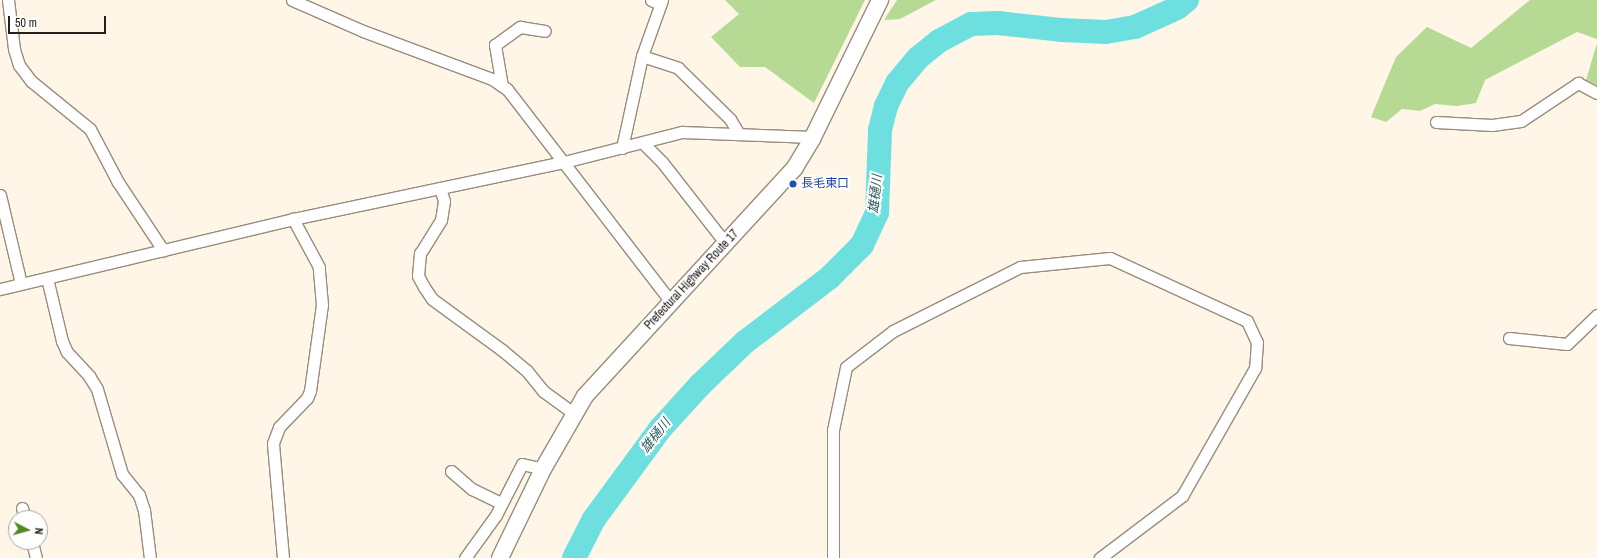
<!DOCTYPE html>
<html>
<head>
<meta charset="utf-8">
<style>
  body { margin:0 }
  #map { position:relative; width:1597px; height:558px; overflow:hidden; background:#fff6e8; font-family:"Archivo Narrow","Noto Sans JP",sans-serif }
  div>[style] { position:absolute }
  .green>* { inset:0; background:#b6d994 }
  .river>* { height:24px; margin:-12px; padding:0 12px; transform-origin:12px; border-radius:12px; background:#6ddfdf }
  .roads { filter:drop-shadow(1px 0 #978d7d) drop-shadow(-1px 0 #978d7d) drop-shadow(0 1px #978d7d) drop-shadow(0 -1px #978d7d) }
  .street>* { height:11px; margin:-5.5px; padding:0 5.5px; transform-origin:5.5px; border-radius:5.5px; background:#fff }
  .secondary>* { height:16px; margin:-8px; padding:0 8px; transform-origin:8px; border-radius:8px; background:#fff }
  .dots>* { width:11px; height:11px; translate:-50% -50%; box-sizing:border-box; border:2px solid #fff; border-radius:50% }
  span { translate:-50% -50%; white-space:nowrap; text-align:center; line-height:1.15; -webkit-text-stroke:4px #fff; paint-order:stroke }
  .transit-label { font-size:12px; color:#164399 }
  .left { translate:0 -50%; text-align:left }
  .street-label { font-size:12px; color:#24201a }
  .water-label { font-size:13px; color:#2c5d5d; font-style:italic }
  .north { position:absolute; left:8px; top:510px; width:40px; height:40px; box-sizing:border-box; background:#fff; border:1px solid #a7a6a3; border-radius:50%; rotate:96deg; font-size:11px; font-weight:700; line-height:16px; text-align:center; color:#24201a }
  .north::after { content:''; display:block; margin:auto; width:14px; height:18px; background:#528924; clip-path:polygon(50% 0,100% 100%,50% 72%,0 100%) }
  .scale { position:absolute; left:8px; top:16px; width:98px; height:18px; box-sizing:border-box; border:2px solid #24201a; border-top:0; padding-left:5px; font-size:12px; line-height:14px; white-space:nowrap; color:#24201a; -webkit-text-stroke:3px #fff; paint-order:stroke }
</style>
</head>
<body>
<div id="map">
  <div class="green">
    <i style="clip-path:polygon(725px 0,865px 0,814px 103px,765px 67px,740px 67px,711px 37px,739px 14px)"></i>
    <i style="clip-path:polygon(897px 0,936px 0,900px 19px,884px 20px)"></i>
    <i style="clip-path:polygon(1530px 0,1597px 0,1597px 39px,1577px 32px,1485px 80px,1476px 103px,1457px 106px,1435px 104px,1420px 111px,1402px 109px,1386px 122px,1371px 117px,1396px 57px,1427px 27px,1471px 48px)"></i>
    <i style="clip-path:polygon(1597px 43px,1597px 85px,1586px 80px)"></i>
  </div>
  <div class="river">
    <i style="left:574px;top:558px;width:44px;rotate:-62.9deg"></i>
    <i style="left:594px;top:519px;width:112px;rotate:-53.7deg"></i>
    <i style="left:660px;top:429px;width:59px;rotate:-47.7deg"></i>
    <i style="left:700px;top:385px;width:62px;rotate:-43.7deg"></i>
    <i style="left:745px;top:342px;width:106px;rotate:-37.3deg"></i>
    <i style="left:829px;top:278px;width:47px;rotate:-45deg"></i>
    <i style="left:862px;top:245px;width:35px;rotate:-65deg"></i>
    <i style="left:877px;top:213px;width:83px;rotate:-87.9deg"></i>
    <i style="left:880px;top:130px;width:25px;rotate:-76deg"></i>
    <i style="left:886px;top:106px;width:25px;rotate:-64deg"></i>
    <i style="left:897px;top:83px;width:33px;rotate:-50deg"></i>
    <i style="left:918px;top:58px;width:27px;rotate:-39deg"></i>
    <i style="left:939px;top:41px;width:36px;rotate:-28deg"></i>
    <i style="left:971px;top:24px;width:27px;rotate:-2deg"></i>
    <i style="left:998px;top:23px;width:63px;rotate:6.3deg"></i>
    <i style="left:1061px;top:30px;width:45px;rotate:2.5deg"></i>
    <i style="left:1106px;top:32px;width:29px;rotate:-10deg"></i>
    <i style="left:1135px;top:27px;width:46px;rotate:-24.3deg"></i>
    <i style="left:1177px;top:8px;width:13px;rotate:-39deg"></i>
  </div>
  <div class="roads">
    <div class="street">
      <i style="left:8px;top:0;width:49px;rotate:83deg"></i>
      <i style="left:14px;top:49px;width:17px;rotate:73deg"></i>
      <i style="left:19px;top:65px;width:20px;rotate:53deg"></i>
      <i style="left:31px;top:81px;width:76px;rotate:39.1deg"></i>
      <i style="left:90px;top:129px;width:60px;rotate:62.2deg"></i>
      <i style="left:118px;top:182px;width:82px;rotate:56.5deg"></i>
      <i style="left:292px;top:0;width:77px;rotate:23.6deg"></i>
      <i style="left:363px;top:31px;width:138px;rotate:20.4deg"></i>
      <i style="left:492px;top:79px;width:18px;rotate:34deg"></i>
      <i style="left:507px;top:89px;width:269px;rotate:52.4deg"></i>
      <i style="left:651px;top:0;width:10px;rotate:24deg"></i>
      <i style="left:642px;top:56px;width:38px;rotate:18deg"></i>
      <i style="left:678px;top:68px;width:73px;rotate:44.4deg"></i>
      <i style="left:730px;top:119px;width:17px;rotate:59deg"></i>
      <i style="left:502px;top:86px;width:42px;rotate:-99.7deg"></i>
      <i style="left:495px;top:45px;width:31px;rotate:-36deg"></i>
      <i style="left:520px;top:27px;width:25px;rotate:9deg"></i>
      <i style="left:1436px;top:122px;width:56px;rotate:3.1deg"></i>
      <i style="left:1492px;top:125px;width:29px;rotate:-8deg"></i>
      <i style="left:1521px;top:121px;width:69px;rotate:-33.7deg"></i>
      <i style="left:1578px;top:83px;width:21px;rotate:28deg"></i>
      <i style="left:643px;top:143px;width:27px;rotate:45deg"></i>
      <i style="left:662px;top:162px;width:104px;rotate:52deg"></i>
      <i style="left:622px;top:148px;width:94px;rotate:-77.7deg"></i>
      <i style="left:642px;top:56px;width:59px;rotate:-70.3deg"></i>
      <i style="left:440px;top:188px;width:14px;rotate:73deg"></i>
      <i style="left:444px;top:201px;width:19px;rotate:99deg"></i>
      <i style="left:441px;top:220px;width:39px;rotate:122deg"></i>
      <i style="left:420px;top:253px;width:23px;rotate:95deg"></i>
      <i style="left:418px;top:276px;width:13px;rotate:61deg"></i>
      <i style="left:424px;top:287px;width:14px;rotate:56deg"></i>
      <i style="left:432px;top:299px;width:87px;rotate:36.1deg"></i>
      <i style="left:502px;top:350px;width:33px;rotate:40deg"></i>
      <i style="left:527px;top:371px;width:26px;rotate:51deg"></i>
      <i style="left:543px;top:391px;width:37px;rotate:36deg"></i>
      <i style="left:0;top:195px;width:91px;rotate:76.7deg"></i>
      <i style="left:47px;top:278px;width:65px;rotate:76.6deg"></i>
      <i style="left:62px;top:341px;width:12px;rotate:66deg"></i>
      <i style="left:67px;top:352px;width:33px;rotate:47deg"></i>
      <i style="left:89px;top:376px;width:15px;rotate:58deg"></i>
      <i style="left:97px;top:389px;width:89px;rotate:73.6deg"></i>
      <i style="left:122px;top:474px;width:27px;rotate:51deg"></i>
      <i style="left:139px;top:495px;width:16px;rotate:72deg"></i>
      <i style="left:144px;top:510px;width:48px;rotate:82.9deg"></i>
      <i style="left:0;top:289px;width:301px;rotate:-13.4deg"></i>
      <i style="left:293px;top:219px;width:277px;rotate:-11.9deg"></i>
      <i style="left:564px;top:162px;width:122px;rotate:-14.3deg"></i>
      <i style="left:682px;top:132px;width:131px;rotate:2.2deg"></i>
      <i style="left:1509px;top:338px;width:58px;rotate:5.9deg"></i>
      <i style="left:1567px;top:344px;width:42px;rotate:-44deg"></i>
      <i style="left:451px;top:471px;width:28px;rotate:41deg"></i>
      <i style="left:472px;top:489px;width:32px;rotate:26deg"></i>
      <i style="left:22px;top:508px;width:10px;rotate:73deg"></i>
      <i style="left:32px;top:542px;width:16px;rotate:76deg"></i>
      <i style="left:283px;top:558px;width:115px;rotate:-95deg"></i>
      <i style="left:273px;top:443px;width:17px;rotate:-69deg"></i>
      <i style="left:279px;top:427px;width:40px;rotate:-46deg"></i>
      <i style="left:307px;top:398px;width:8px;rotate:-67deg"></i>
      <i style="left:310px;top:391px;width:87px;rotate:-82.1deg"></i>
      <i style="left:322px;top:305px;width:38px;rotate:-95deg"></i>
      <i style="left:319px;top:267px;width:55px;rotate:-118.4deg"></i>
      <i style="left:465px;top:558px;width:53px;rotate:-54.2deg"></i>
      <i style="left:496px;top:515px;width:57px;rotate:-63deg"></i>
      <i style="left:522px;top:464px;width:22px;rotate:13deg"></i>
      <i style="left:833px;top:558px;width:128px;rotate:-90deg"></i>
      <i style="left:833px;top:430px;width:64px;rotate:-78.3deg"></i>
      <i style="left:846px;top:367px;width:59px;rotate:-37.5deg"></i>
      <i style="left:893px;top:331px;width:142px;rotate:-26.7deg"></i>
      <i style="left:1020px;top:267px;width:90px;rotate:-5.7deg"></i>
      <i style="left:1110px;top:258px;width:151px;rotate:24.7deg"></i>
      <i style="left:1247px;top:321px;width:23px;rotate:65deg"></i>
      <i style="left:1257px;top:342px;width:26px;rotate:94deg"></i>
      <i style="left:1255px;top:368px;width:147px;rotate:119.7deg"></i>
      <i style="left:1182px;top:496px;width:103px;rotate:142.9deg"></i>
    </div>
    <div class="secondary">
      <i style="left:500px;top:558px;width:99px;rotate:-64.2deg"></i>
      <i style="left:543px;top:469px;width:84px;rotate:-60.1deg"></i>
      <i style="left:585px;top:396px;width:309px;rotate:-47.4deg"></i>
      <i style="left:794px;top:169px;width:37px;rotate:-59deg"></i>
      <i style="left:813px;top:137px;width:153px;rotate:-63.9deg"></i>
    </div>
  </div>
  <div class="dots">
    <i style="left:793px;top:184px;background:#1a4fb4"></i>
  </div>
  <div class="transit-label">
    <span class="left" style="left:801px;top:184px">長毛東口</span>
  </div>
  <div class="street-label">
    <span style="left:692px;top:280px;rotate:-47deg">Prefectural Highway Route 17</span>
  </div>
  <div class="water-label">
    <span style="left:876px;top:194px;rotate:-84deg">雄樋川</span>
    <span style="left:656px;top:436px;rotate:-52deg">雄樋川</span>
  </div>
  <div class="north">N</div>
  <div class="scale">50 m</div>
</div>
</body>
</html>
